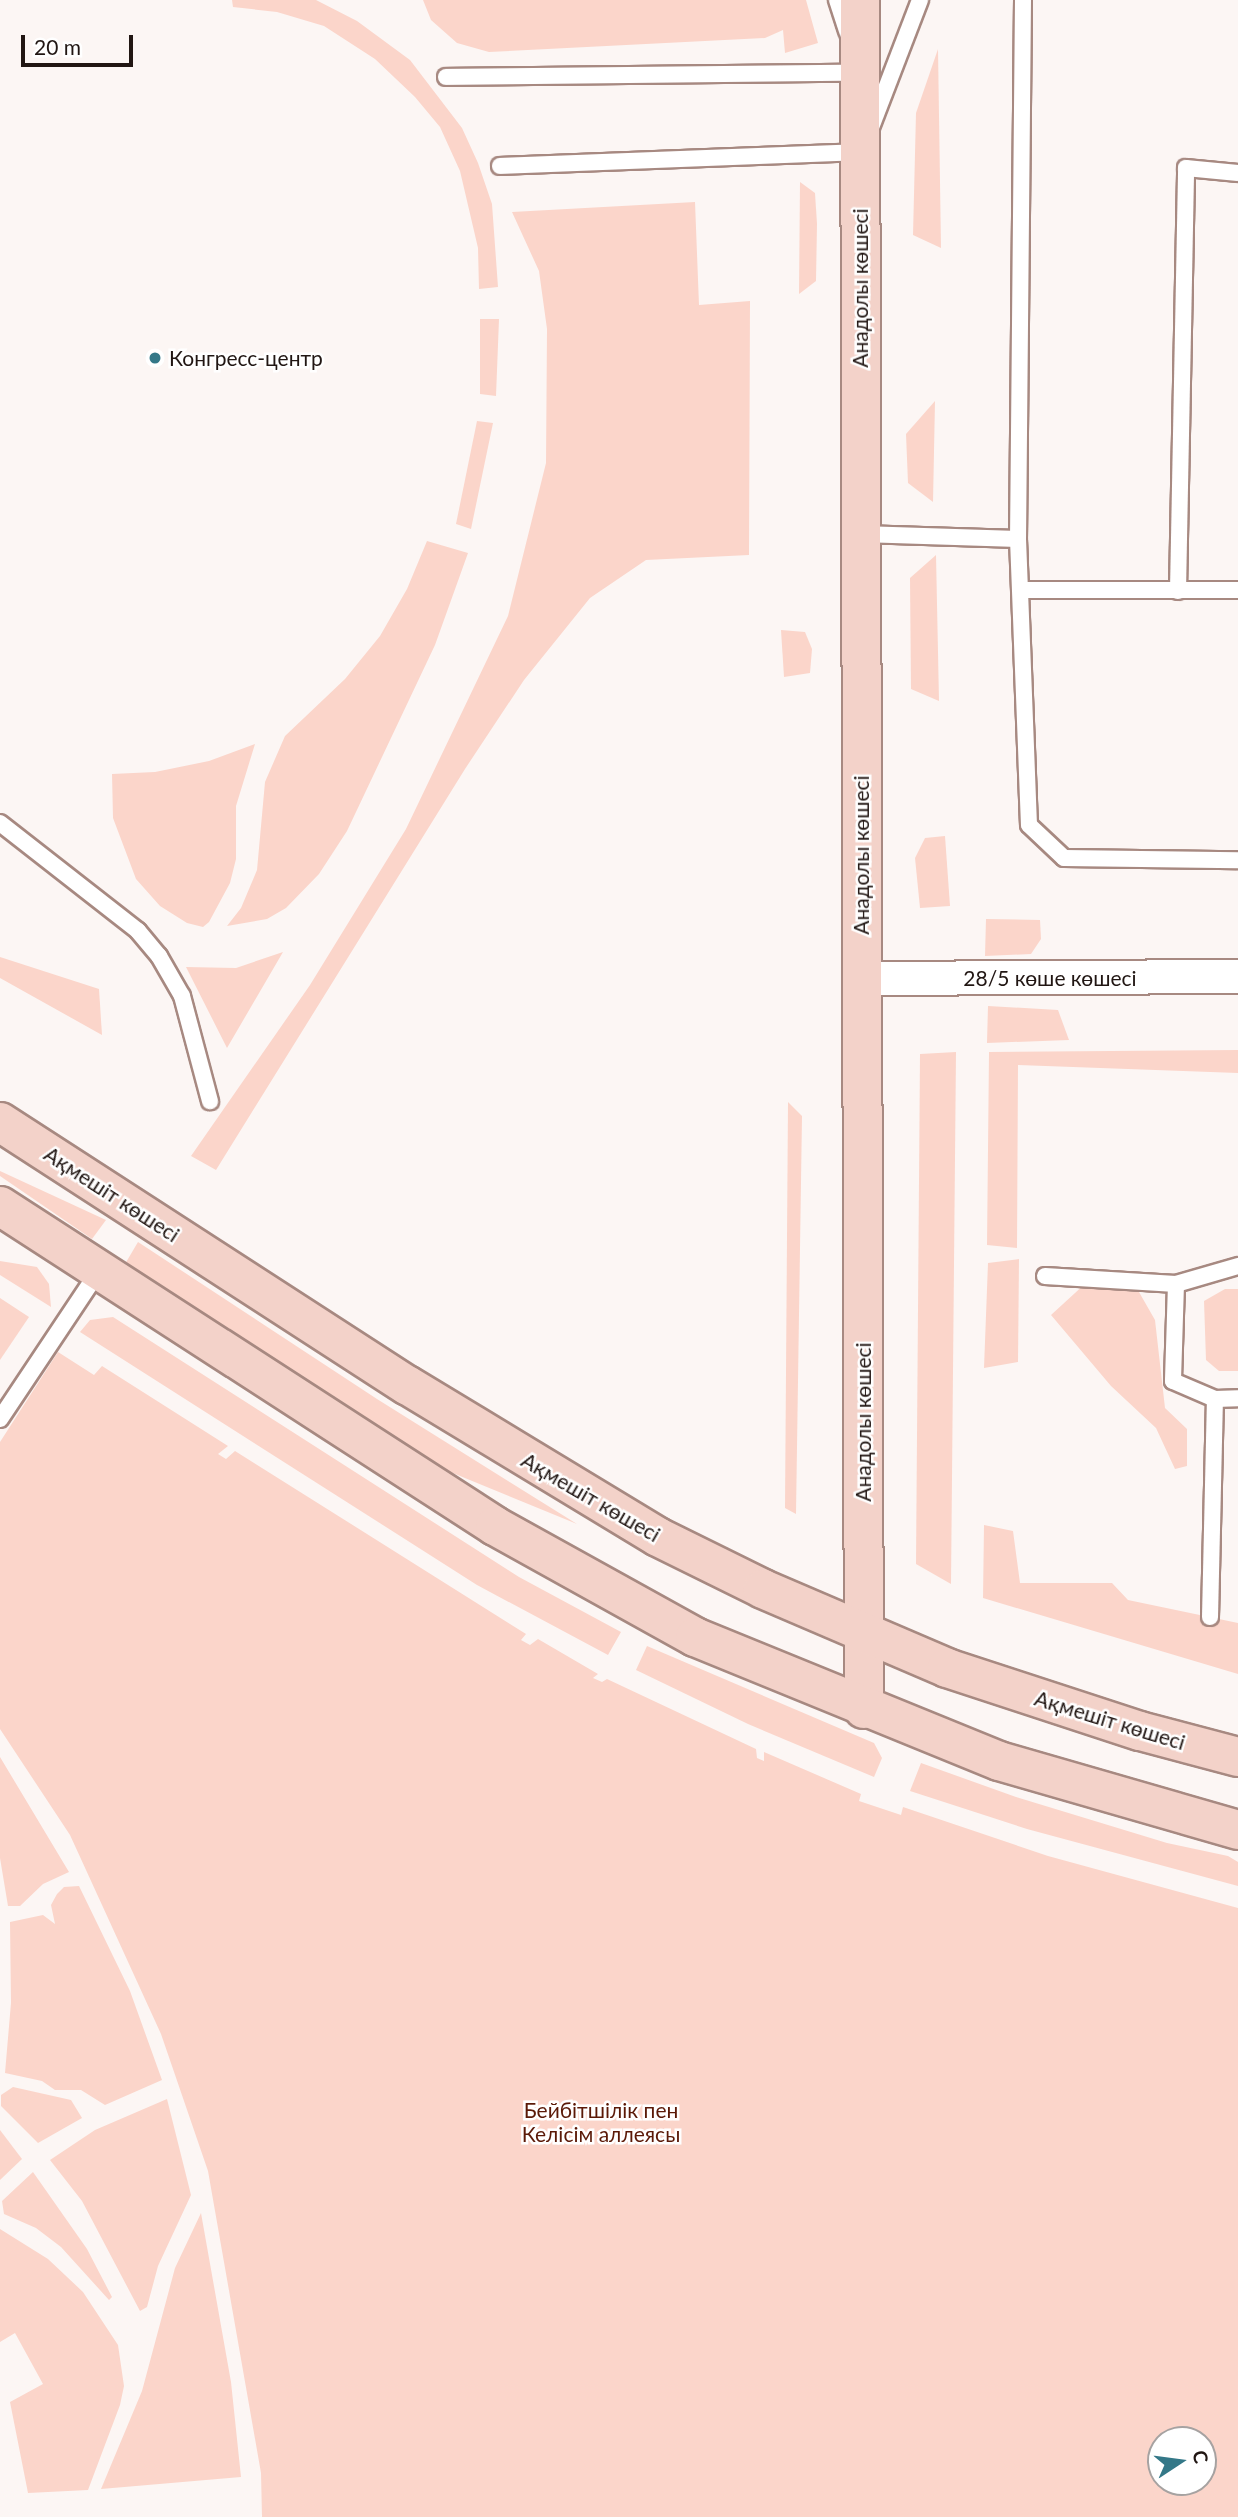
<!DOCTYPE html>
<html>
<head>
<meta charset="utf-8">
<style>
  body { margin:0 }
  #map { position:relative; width:1238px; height:2517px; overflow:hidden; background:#fcf6f4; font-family:Lato,sans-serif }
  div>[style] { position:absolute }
  .green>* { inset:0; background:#fbd5ca }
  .roads { filter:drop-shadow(2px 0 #a78981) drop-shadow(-2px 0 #a78981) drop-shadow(0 2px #a78981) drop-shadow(0 -2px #a78981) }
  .lane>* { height:16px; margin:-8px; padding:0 8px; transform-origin:8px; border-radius:8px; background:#fff }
  .street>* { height:33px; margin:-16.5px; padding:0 16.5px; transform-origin:16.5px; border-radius:16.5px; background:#fff }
  .secondary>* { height:38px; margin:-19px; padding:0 19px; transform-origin:19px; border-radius:19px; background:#f3d2c9 }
  .dots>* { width:19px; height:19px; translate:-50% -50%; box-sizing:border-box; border:4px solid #fff; border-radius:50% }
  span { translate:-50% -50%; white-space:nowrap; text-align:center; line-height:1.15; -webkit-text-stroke:5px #fff; paint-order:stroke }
  .street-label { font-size:21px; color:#211613 }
  .poi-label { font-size:21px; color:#211613 }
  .left { translate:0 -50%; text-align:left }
  .park-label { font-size:21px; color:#5b1907 }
  .north { position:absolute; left:1147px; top:2426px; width:70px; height:70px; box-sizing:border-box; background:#fff; border:2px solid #a6a2a1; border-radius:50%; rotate:77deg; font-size:19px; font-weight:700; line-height:28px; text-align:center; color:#211613 }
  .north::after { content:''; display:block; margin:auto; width:24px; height:32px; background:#347888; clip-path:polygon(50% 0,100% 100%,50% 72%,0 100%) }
  .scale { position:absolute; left:21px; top:35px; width:112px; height:32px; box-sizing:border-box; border:4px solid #211613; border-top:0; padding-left:9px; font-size:21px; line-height:24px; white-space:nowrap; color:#211613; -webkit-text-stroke:5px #fff; paint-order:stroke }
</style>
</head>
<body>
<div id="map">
  <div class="green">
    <i style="clip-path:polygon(232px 0,316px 0,357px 21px,410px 60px,462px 128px,478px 163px,492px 204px,498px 287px,479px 289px,478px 248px,460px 171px,440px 127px,415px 97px,375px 59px,324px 26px,277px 12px,233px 7px)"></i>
    <i style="clip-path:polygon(423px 0,806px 0,818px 43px,785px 53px,783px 30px,765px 38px,489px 52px,457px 43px,431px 20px)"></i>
    <i style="clip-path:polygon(938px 49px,941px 248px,913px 235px,916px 113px)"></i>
    <i style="clip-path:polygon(800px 182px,815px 193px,817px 224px,816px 281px,799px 294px)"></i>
    <i style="clip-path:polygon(695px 202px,699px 305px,750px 301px,749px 555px,646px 560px,590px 598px,524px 680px,465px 769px,216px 1170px,191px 1156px,310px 985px,406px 829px,508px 616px,546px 463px,547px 329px,539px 271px,512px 212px)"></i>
    <i style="clip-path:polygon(480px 319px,499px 319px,496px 396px,480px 394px)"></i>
    <i style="clip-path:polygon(935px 401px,933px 502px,908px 483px,906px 434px)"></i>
    <i style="clip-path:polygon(477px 421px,493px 423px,471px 529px,456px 524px)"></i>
    <i style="clip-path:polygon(427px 541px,468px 553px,435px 645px,347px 831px,319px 874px,286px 908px,267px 919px,227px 926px,241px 908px,257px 870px,265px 782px,285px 736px,345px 679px,380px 636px,407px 589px)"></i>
    <i style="clip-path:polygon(936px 555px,939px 701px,911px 689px,910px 578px)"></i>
    <i style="clip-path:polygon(781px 630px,805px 632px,812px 649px,810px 673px,784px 677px)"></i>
    <i style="clip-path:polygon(255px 744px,236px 806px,236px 859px,230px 883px,209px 922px,203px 927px,187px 923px,160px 906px,136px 879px,113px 818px,112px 774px,155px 772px,209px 761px)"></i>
    <i style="clip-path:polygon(945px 836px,950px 906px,920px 908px,915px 858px,925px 838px)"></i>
    <i style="clip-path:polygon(986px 919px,1040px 920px,1041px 939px,1031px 954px,985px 956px)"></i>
    <i style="clip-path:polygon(283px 952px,227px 1048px,186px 967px,236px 968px)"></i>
    <i style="clip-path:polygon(0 957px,99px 989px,102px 1035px,0 978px)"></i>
    <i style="clip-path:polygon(988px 1006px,1058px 1010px,1069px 1040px,987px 1043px)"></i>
    <i style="clip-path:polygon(1238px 1050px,1238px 1073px,1018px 1065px,1017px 1248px,987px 1245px,989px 1052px)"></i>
    <i style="clip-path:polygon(956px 1052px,951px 1584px,916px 1564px,920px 1054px)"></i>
    <i style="clip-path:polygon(788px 1102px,802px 1116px,796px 1514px,785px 1508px)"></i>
    <i style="clip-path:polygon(0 1171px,106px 1220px,92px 1239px,0 1176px)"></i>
    <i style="clip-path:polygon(138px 1242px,377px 1399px,577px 1524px,443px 1469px,125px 1264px)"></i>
    <i style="clip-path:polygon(1019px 1259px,1018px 1362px,984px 1368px,988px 1263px)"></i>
    <i style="clip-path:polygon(0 1261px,37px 1267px,49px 1284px,51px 1307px,0 1275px)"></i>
    <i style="clip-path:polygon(1087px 1282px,1139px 1292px,1155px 1320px,1165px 1408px,1187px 1429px,1187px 1466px,1175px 1469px,1156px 1428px,1111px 1386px,1051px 1315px)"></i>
    <i style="clip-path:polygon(1225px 1289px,1238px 1289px,1238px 1371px,1219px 1371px,1206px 1360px,1204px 1301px)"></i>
    <i style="clip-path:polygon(0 1298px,29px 1317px,0 1360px)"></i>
    <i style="clip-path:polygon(113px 1317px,519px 1577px,621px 1632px,608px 1655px,477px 1585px,80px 1332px,90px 1320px)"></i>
    <i style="clip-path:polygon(evenodd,58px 1352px,94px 1375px,102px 1366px,228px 1446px,218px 1454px,226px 1459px,235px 1451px,526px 1634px,521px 1640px,530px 1645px,538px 1639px,598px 1674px,593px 1678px,602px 1682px,607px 1679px,756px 1749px,757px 1758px,764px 1761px,764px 1752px,861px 1794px,859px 1801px,901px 1815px,903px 1807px,1048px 1856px,1238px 1908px,1238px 2517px,262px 2517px,261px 2473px,208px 2171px,161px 2034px,70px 1835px,0 1729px,0 1442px,58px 1352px,1161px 2440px,1203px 2440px,1203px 2482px,1161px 2482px,1161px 2440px)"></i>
    <i style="clip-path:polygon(984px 1525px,1013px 1531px,1020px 1583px,1112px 1583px,1128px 1600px,1238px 1623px,1238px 1674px,983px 1598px)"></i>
    <i style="clip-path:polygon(647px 1646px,874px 1743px,882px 1758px,874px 1777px,748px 1724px,636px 1670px)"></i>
    <i style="clip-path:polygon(0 1757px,69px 1872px,43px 1884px,20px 1906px,8px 1906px,0 1858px)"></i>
    <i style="clip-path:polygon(921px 1763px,1016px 1797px,1167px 1843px,1228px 1856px,1238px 1862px,1238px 1886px,1027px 1829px,910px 1791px)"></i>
    <i style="clip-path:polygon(79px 1886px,130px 1991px,162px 2080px,105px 2105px,81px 2090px,55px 2090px,42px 2081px,5px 2073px,11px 2003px,10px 1922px,43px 1915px,55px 1924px,51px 1905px,57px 1894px,64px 1887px)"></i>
    <i style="clip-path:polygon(13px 2087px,71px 2100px,82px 2118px,38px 2143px,1px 2106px,1px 2095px)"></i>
    <i style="clip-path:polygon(167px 2099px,191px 2195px,158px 2266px,147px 2307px,140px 2311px,82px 2201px,50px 2160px,95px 2130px)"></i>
    <i style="clip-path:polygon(0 2130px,22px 2159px,0 2180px)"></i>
    <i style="clip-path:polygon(33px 2172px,87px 2249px,112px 2297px,109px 2300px,61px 2247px,36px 2228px,4px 2214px,2px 2201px)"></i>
    <i style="clip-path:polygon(201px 2213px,231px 2382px,241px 2477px,101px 2489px,142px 2391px,175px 2268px)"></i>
    <i style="clip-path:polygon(0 2229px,48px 2259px,83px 2292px,118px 2345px,124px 2386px,120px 2405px,88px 2490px,28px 2493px,10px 2402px,43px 2384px,15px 2333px,0 2342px)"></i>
  </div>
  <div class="roads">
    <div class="lane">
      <i style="left:837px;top:0;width:33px;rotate:72deg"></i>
      <i style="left:1023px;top:0;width:539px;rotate:90.53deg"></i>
      <i style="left:1018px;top:539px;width:286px;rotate:87.8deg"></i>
      <i style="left:1029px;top:825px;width:48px;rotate:43.3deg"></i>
      <i style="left:1064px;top:858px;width:174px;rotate:0.7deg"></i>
      <i style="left:446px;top:77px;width:413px;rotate:-0.6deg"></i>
      <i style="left:872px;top:125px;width:134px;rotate:-69deg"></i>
      <i style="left:500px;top:166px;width:361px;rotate:-2.2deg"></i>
      <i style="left:861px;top:534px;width:157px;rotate:1.8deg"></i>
      <i style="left:1021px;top:590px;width:217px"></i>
      <i style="left:1178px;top:591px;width:423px;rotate:-88.9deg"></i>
      <i style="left:1186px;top:168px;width:52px;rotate:5.5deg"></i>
      <i style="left:0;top:823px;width:175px;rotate:38deg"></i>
      <i style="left:138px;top:931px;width:33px;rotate:50deg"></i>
      <i style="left:159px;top:956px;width:46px;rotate:60.1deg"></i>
      <i style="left:182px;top:996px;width:109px;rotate:75.1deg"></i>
      <i style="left:1045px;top:1276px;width:131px;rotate:3.5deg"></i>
      <i style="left:1176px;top:1284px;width:65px;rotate:-16.2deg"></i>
      <i style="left:1176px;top:1284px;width:97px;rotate:91.8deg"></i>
      <i style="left:1173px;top:1381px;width:46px;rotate:23.2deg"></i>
      <i style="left:1215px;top:1399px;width:23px;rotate:-2deg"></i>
      <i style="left:0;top:1419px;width:180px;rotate:-56.3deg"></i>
      <i style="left:1210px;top:1617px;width:218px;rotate:-88.7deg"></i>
    </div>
    <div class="street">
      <i style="left:862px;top:978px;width:376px;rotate:-0.3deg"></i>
    </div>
    <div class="secondary">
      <i style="left:860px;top:0;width:1709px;rotate:89.87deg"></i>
      <i style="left:0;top:1122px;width:485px;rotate:32.9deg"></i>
      <i style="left:407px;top:1385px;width:293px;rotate:31.2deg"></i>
      <i style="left:658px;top:1537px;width:117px;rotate:26.3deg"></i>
      <i style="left:763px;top:1589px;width:200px;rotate:23.2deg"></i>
      <i style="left:947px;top:1668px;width:203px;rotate:18.1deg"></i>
      <i style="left:1140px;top:1731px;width:101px;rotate:14.9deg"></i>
      <i style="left:0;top:1206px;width:589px;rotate:32.88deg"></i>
      <i style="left:495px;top:1526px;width:229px;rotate:29deg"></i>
      <i style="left:695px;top:1637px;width:328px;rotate:22.2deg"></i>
      <i style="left:999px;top:1761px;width:249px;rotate:16.1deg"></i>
    </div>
  </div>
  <div class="dots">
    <i style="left:155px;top:358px;background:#347888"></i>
  </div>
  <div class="street-label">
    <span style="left:860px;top:288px;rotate:-90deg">Анадолы көшесі</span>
    <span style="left:861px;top:855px;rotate:-90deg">Анадолы көшесі</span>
    <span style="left:1050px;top:978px">28/5 көше көшесі</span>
    <span style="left:112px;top:1194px;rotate:33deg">Ақмешіт көшесі</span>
    <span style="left:863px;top:1422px;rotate:-90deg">Анадолы көшесі</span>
    <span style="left:591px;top:1497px;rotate:30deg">Ақмешіт көшесі</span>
    <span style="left:1110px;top:1720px;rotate:17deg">Ақмешіт көшесі</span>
  </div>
  <div class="poi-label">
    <span class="left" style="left:169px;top:358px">Конгресс-центр</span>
  </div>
  <div class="park-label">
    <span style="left:601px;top:2122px">Бейбітшілік пен<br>Келісім аллеясы</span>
  </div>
  <div class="north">С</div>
  <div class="scale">20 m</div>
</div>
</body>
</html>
